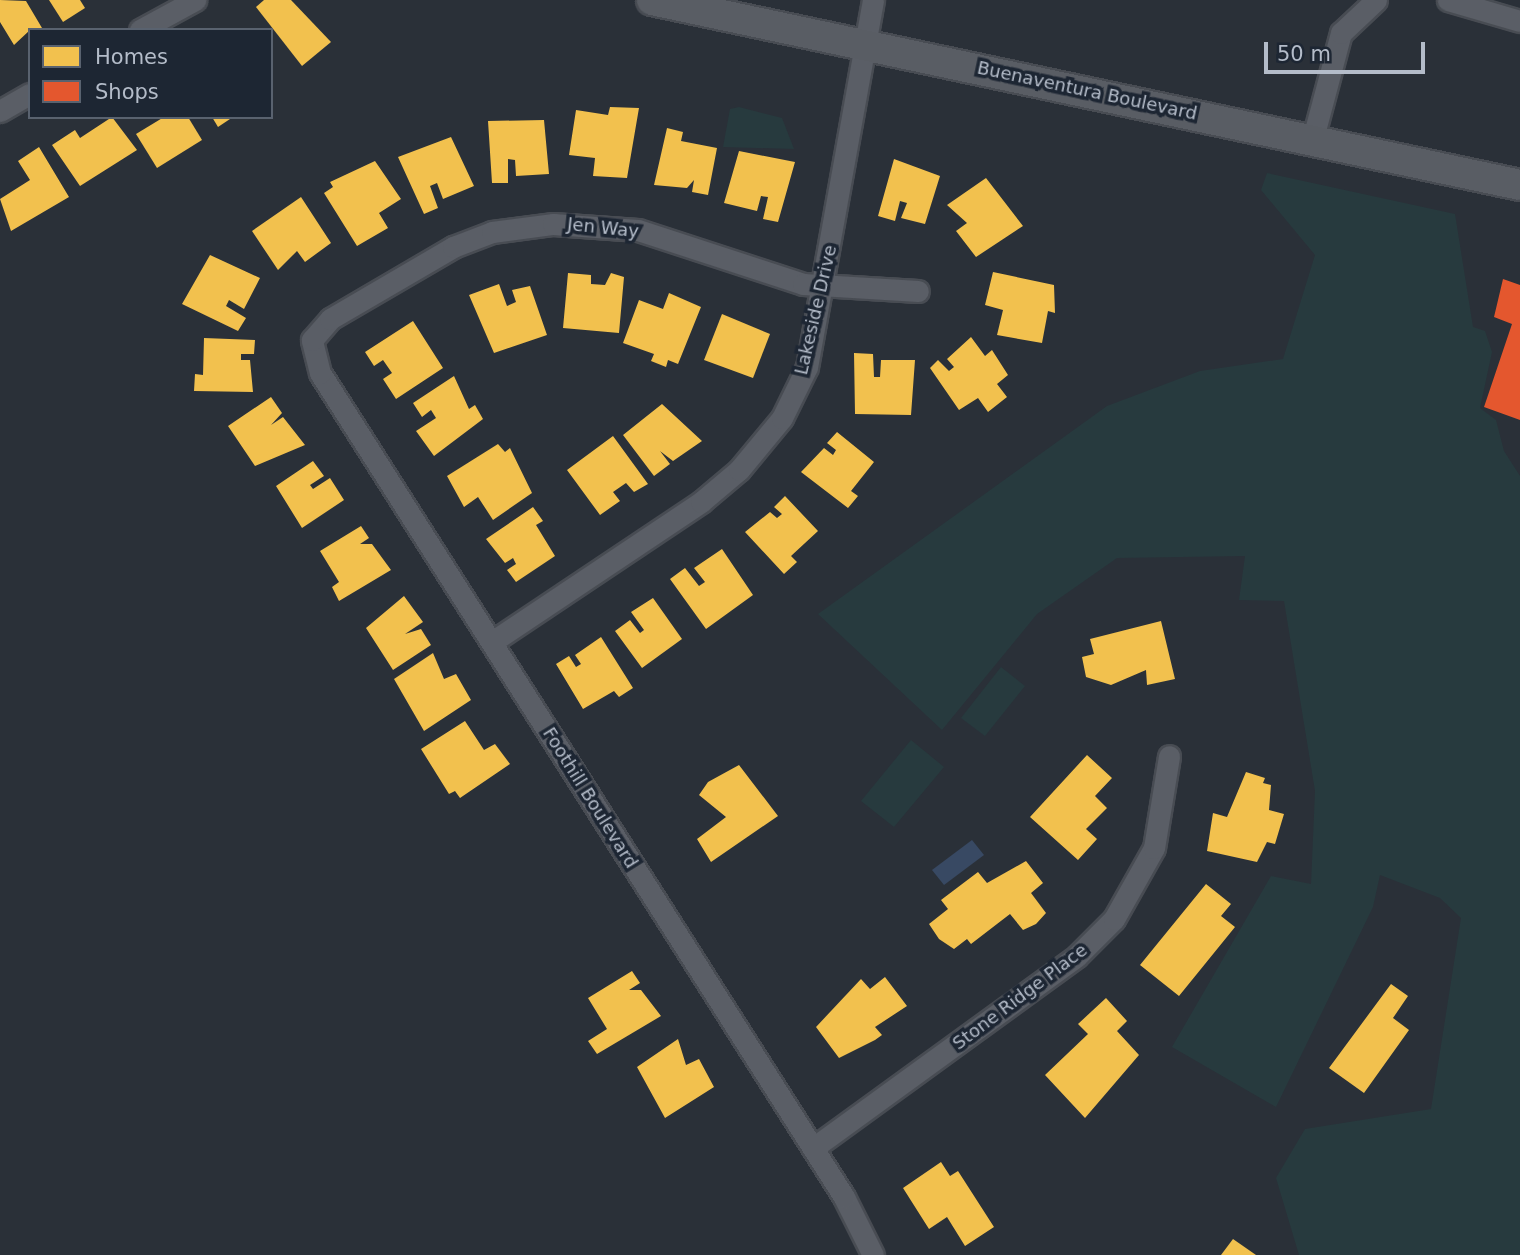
<!DOCTYPE html>
<html>
<head>
<meta charset="utf-8">
<style>
  body { margin:0 }
  #map { position:relative; width:1520px; height:1255px; overflow:hidden; background:#2a3038; font-family:"DejaVu Sans",sans-serif }
  div>[style] { position:absolute }
  .green>* { inset:0; background:#273a3e }
  .water>* { inset:0; background:#384963 }
  .homes>* { inset:0; background:#f2c14e }
  .shops>* { inset:0; background:#e4572e }
  .roads { filter:drop-shadow(2px 0 #484c53) drop-shadow(-2px 0 #484c53) drop-shadow(0 2px #484c53) drop-shadow(0 -2px #484c53) }
  .minor>* { height:21px; margin:-10.5px; padding:0 10.5px; transform-origin:10.5px; border-radius:10.5px; background:#5a5e66 }
  .secondary>* { height:30px; margin:-15px; padding:0 15px; transform-origin:15px; border-radius:15px; background:#595d64 }
  span { translate:-50% -50%; white-space:nowrap; text-align:center; line-height:1.15; -webkit-text-stroke:7px #1d2633; paint-order:stroke }
  .street-label { font-size:18px; color:#b4bcc9 }
  .legend { position:absolute; left:28px; top:28px; width:245px; height:91px; box-sizing:border-box; background:#1d2633; border:2px solid #59626f; margin:0; padding:9px 12px; list-style:none; font-size:21px; color:#b4bcc9 }
  .legend li { display:flex; align-items:center; gap:14px; height:35px }
  .legend b { width:35px; border:2px solid #59626f }
  .scale { position:absolute; left:1264px; top:42px; width:161px; height:32px; box-sizing:border-box; border:4px solid #b4bcc9; border-top:0; padding-left:9px; font-size:21px; line-height:24px; white-space:nowrap; color:#b4bcc9; -webkit-text-stroke:5px #1d2633; paint-order:stroke }
</style>
</head>
<body>
<div id="map">
  <div class="green">
    <i style="clip-path:polygon(739px 107px,782px 118px,794px 149px,723px 147px,730px 109px)"></i>
    <i style="clip-path:polygon(1267px 173px,1455px 214px,1473px 327px,1485px 331px,1492px 352px,1480px 408px,1496px 420px,1504px 451px,1520px 476px,1520px 1255px,1299px 1255px,1276px 1178px,1305px 1129px,1431px 1109px,1461px 918px,1440px 898px,1380px 875px,1373px 907px,1276px 1107px,1172px 1047px,1271px 876px,1311px 884px,1315px 791px,1284px 601px,1239px 600px,1245px 556px,1117px 558px,1037px 614px,942px 730px,818px 614px,1107px 406px,1200px 371px,1283px 359px,1315px 255px,1261px 190px)"></i>
    <i style="clip-path:polygon(1001px 667px,1025px 686px,985px 736px,961px 718px)"></i>
    <i style="clip-path:polygon(911px 740px,944px 767px,894px 827px,861px 801px)"></i>
  </div>
  <div class="water">
    <i style="clip-path:polygon(972px 840px,984px 855px,944px 885px,932px 870px)"></i>
  </div>
  <div class="homes">
    <i style="clip-path:polygon(0 0,26px 1px,42px 28px,30px 30px,14px 45px,0 22px)"></i>
    <i style="clip-path:polygon(49px 0,80px 0,85px 8px,63px 22px)"></i>
    <i style="clip-path:polygon(264px 0,291px 0,331px 42px,302px 66px,256px 7px)"></i>
    <i style="clip-path:polygon(610px 107px,639px 108px,627px 178px,593px 176px,595px 158px,569px 155px,576px 110px,608px 115px)"></i>
    <i style="clip-path:polygon(112px 117px,137px 150px,80px 186px,52px 145px,75px 130px,80px 138px)"></i>
    <i style="clip-path:polygon(164px 117px,188px 117px,202px 140px,157px 168px,136px 134px)"></i>
    <i style="clip-path:polygon(212px 117px,233px 117px,218px 127px)"></i>
    <i style="clip-path:polygon(544px 120px,549px 174px,516px 176px,515px 160px,508px 159px,508px 183px,492px 183px,488px 121px)"></i>
    <i style="clip-path:polygon(667px 128px,683px 132px,681px 141px,717px 148px,708px 195px,692px 192px,694px 180px,687px 188px,654px 185px)"></i>
    <i style="clip-path:polygon(451px 137px,474px 186px,443px 199px,437px 183px,430px 186px,438px 208px,424px 214px,398px 157px)"></i>
    <i style="clip-path:polygon(39px 147px,69px 197px,11px 231px,0 199px,30px 180px,18px 161px)"></i>
    <i style="clip-path:polygon(739px 151px,795px 162px,778px 222px,763px 219px,768px 197px,761px 196px,757px 211px,724px 203px)"></i>
    <i style="clip-path:polygon(894px 159px,940px 176px,925px 224px,901px 218px,907px 203px,900px 201px,895px 221px,878px 216px)"></i>
    <i style="clip-path:polygon(375px 161px,401px 199px,379px 213px,388px 228px,357px 246px,324px 193px,333px 187px,330px 182px)"></i>
    <i style="clip-path:polygon(986px 178px,1023px 226px,976px 257px,956px 231px,967px 223px,947px 205px)"></i>
    <i style="clip-path:polygon(301px 197px,331px 243px,305px 262px,297px 251px,278px 270px,252px 231px)"></i>
    <i style="clip-path:polygon(210px 255px,260px 278px,244px 309px,229px 300px,226px 306px,246px 318px,238px 331px,182px 304px)"></i>
    <i style="clip-path:polygon(993px 272px,1054px 285px,1055px 313px,1048px 311px,1042px 343px,997px 335px,1003px 310px,985px 305px)"></i>
    <i style="clip-path:polygon(568px 273px,591px 275px,591px 284px,605px 285px,611px 273px,624px 277px,619px 333px,563px 328px)"></i>
    <i style="clip-path:polygon(499px 284px,507px 306px,516px 302px,512px 290px,530px 286px,547px 335px,494px 353px,469px 295px)"></i>
    <i style="clip-path:polygon(669px 293px,701px 307px,678px 364px,668px 360px,666px 367px,651px 361px,654px 354px,623px 343px,639px 300px,663px 309px)"></i>
    <i style="clip-path:polygon(722px 314px,770px 334px,753px 378px,704px 360px)"></i>
    <i style="clip-path:polygon(413px 321px,443px 368px,396px 399px,383px 379px,392px 373px,383px 360px,374px 366px,365px 352px)"></i>
    <i style="clip-path:polygon(971px 337px,985px 356px,992px 350px,1008px 375px,997px 384px,1007px 397px,988px 412px,978px 398px,959px 410px,930px 368px,938px 360px,949px 371px,954px 367px,947px 359px)"></i>
    <i style="clip-path:polygon(204px 338px,255px 340px,254px 354px,241px 354px,241px 360px,250px 360px,253px 392px,194px 391px,195px 374px,203px 375px)"></i>
    <i style="clip-path:polygon(854px 353px,873px 354px,874px 377px,880px 377px,881px 360px,915px 360px,911px 415px,855px 414px)"></i>
    <i style="clip-path:polygon(454px 376px,469px 409px,475px 405px,483px 419px,434px 456px,416px 431px,436px 418px,431px 410px,422px 417px,413px 403px)"></i>
    <i style="clip-path:polygon(271px 397px,282px 413px,271px 425px,283px 417px,305px 445px,255px 466px,228px 426px)"></i>
    <i style="clip-path:polygon(662px 404px,702px 441px,673px 461px,660px 451px,670px 464px,654px 476px,623px 435px)"></i>
    <i style="clip-path:polygon(837px 432px,874px 462px,851px 491px,858px 496px,848px 508px,801px 472px,824px 448px,833px 455px,836px 450px,827px 443px)"></i>
    <i style="clip-path:polygon(613px 436px,648px 484px,634px 492px,626px 483px,613px 492px,620px 501px,600px 515px,567px 470px)"></i>
    <i style="clip-path:polygon(498px 444px,505px 452px,510px 448px,532px 493px,493px 520px,478px 497px,464px 507px,447px 476px)"></i>
    <i style="clip-path:polygon(313px 461px,324px 476px,310px 485px,313px 489px,330px 478px,344px 500px,302px 528px,276px 486px)"></i>
    <i style="clip-path:polygon(785px 496px,818px 531px,791px 556px,797px 562px,784px 574px,745px 532px,770px 512px,777px 518px,782px 514px,774px 507px)"></i>
    <i style="clip-path:polygon(533px 507px,543px 521px,536px 525px,555px 556px,516px 582px,507px 570px,516px 564px,513px 558px,505px 563px,486px 539px)"></i>
    <i style="clip-path:polygon(361px 526px,369px 538px,360px 544px,372px 544px,391px 570px,339px 601px,332px 587px,339px 582px,320px 551px)"></i>
    <i style="clip-path:polygon(722px 549px,753px 595px,706px 629px,670px 579px,685px 568px,699px 586px,705px 582px,694px 568px)"></i>
    <i style="clip-path:polygon(404px 596px,423px 622px,405px 634px,421px 629px,431px 645px,393px 670px,366px 628px)"></i>
    <i style="clip-path:polygon(653px 598px,682px 639px,642px 668px,615px 631px,630px 620px,640px 633px,644px 630px,631px 612px)"></i>
    <i style="clip-path:polygon(1161px 621px,1175px 679px,1147px 685px,1146px 670px,1111px 685px,1086px 677px,1082px 657px,1094px 654px,1090px 639px)"></i>
    <i style="clip-path:polygon(601px 637px,633px 688px,619px 697px,614px 691px,583px 709px,556px 664px,569px 656px,576px 667px,581px 664px,575px 655px)"></i>
    <i style="clip-path:polygon(433px 653px,444px 679px,456px 674px,471px 700px,424px 731px,394px 679px)"></i>
    <i style="clip-path:polygon(465px 721px,484px 750px,495px 744px,510px 764px,460px 798px,455px 791px,449px 794px,421px 749px)"></i>
    <i style="clip-path:polygon(1087px 755px,1112px 778px,1095px 796px,1107px 808px,1086px 829px,1097px 839px,1078px 860px,1030px 817px)"></i>
    <i style="clip-path:polygon(739px 765px,778px 816px,711px 862px,697px 839px,726px 817px,699px 795px,708px 782px)"></i>
    <i style="clip-path:polygon(1246px 772px,1265px 778px,1263px 783px,1271px 785px,1269px 810px,1284px 814px,1275px 844px,1267px 842px,1257px 862px,1207px 851px,1213px 813px,1227px 817px)"></i>
    <i style="clip-path:polygon(1026px 861px,1043px 883px,1031px 893px,1046px 913px,1036px 924px,1023px 930px,1010px 914px,971px 944px,967px 939px,954px 949px,939px 939px,929px 924px,948px 909px,941px 900px,978px 872px,987px 883px)"></i>
    <i style="clip-path:polygon(1206px 884px,1231px 904px,1221px 916px,1235px 927px,1179px 996px,1140px 965px)"></i>
    <i style="clip-path:polygon(632px 971px,640px 983px,629px 990px,641px 990px,661px 1016px,597px 1054px,588px 1041px,607px 1029px,588px 998px)"></i>
    <i style="clip-path:polygon(885px 977px,907px 1006px,875px 1027px,882px 1035px,875px 1040px,839px 1058px,816px 1027px,861px 979px,870px 989px)"></i>
    <i style="clip-path:polygon(1391px 984px,1408px 996px,1393px 1018px,1409px 1030px,1364px 1093px,1329px 1068px)"></i>
    <i style="clip-path:polygon(1106px 998px,1127px 1021px,1117px 1031px,1139px 1055px,1085px 1118px,1045px 1075px,1088px 1034px,1078px 1024px)"></i>
    <i style="clip-path:polygon(678px 1039px,686px 1065px,699px 1059px,714px 1087px,665px 1118px,637px 1067px)"></i>
    <i style="clip-path:polygon(941px 1162px,950px 1176px,958px 1171px,994px 1227px,965px 1246px,947px 1217px,929px 1229px,903px 1188px)"></i>
    <i style="clip-path:polygon(1233px 1239px,1256px 1255px,1221px 1255px)"></i>
  </div>
  <div class="shops">
    <i style="clip-path:polygon(1503px 279px,1520px 285px,1520px 420px,1484px 407px,1512px 324px,1494px 317px)"></i>
  </div>
  <div class="roads">
    <div class="minor">
      <i style="left:1448px;top:0;width:75px;rotate:16.3deg"></i>
      <i style="left:140px;top:30px;width:63px;rotate:-28.6deg"></i>
      <i style="left:0;top:111px;width:34px;rotate:-30deg"></i>
      <i style="left:1313px;top:138px;width:109px;rotate:-75.1deg"></i>
      <i style="left:1341px;top:33px;width:48px;rotate:-43.3deg"></i>
      <i style="left:492px;top:642px;width:252px;rotate:-33.8deg"></i>
      <i style="left:701px;top:502px;width:50px;rotate:-40.1deg"></i>
      <i style="left:739px;top:470px;width:67px;rotate:-50.4deg"></i>
      <i style="left:782px;top:418px;width:57px;rotate:-63.9deg"></i>
      <i style="left:807px;top:367px;width:373px;rotate:-79.8deg"></i>
      <i style="left:813px;top:1148px;width:326px;rotate:-36deg"></i>
      <i style="left:1077px;top:956px;width:52px;rotate:-45deg"></i>
      <i style="left:1114px;top:919px;width:81px;rotate:-60.6deg"></i>
      <i style="left:1154px;top:848px;width:93px;rotate:-80.7deg"></i>
      <i style="left:873px;top:1255px;width:65px;rotate:-116.6deg"></i>
      <i style="left:844px;top:1197px;width:976px;rotate:-122.45deg"></i>
      <i style="left:320px;top:373px;width:34px;rotate:-104deg"></i>
      <i style="left:312px;top:340px;width:28px;rotate:-49deg"></i>
      <i style="left:330px;top:319px;width:143px;rotate:-30.3deg"></i>
      <i style="left:453px;top:247px;width:42px;rotate:-21deg"></i>
      <i style="left:492px;top:232px;width:62px;rotate:-7.5deg"></i>
      <i style="left:553px;top:224px;width:85px;rotate:4deg"></i>
      <i style="left:638px;top:230px;width:174px;rotate:18.1deg"></i>
      <i style="left:803px;top:284px;width:115px;rotate:3.5deg"></i>
    </div>
    <div class="secondary">
      <i style="left:652px;top:0;width:887px;rotate:12.03deg"></i>
    </div>
  </div>
  <div class="street-label">
    <span style="left:1087px;top:91px;rotate:12deg">Buenaventura Boulevard</span>
    <span style="left:603px;top:228px;rotate:6deg">Jen Way</span>
    <span style="left:816px;top:310px;rotate:-77deg">Lakeside Drive</span>
    <span style="left:590px;top:798px;rotate:58deg">Foothill Boulevard</span>
    <span style="left:1020px;top:997px;rotate:-37deg">Stone Ridge Place</span>
  </div>
  <ul class="legend">
  <li><b style="height:19px;background:#f2c14e"></b>Homes</li>
  <li><b style="height:19px;background:#e4572e"></b>Shops</li>
  </ul>
  <div class="scale">50 m</div>
</div>
</body>
</html>
